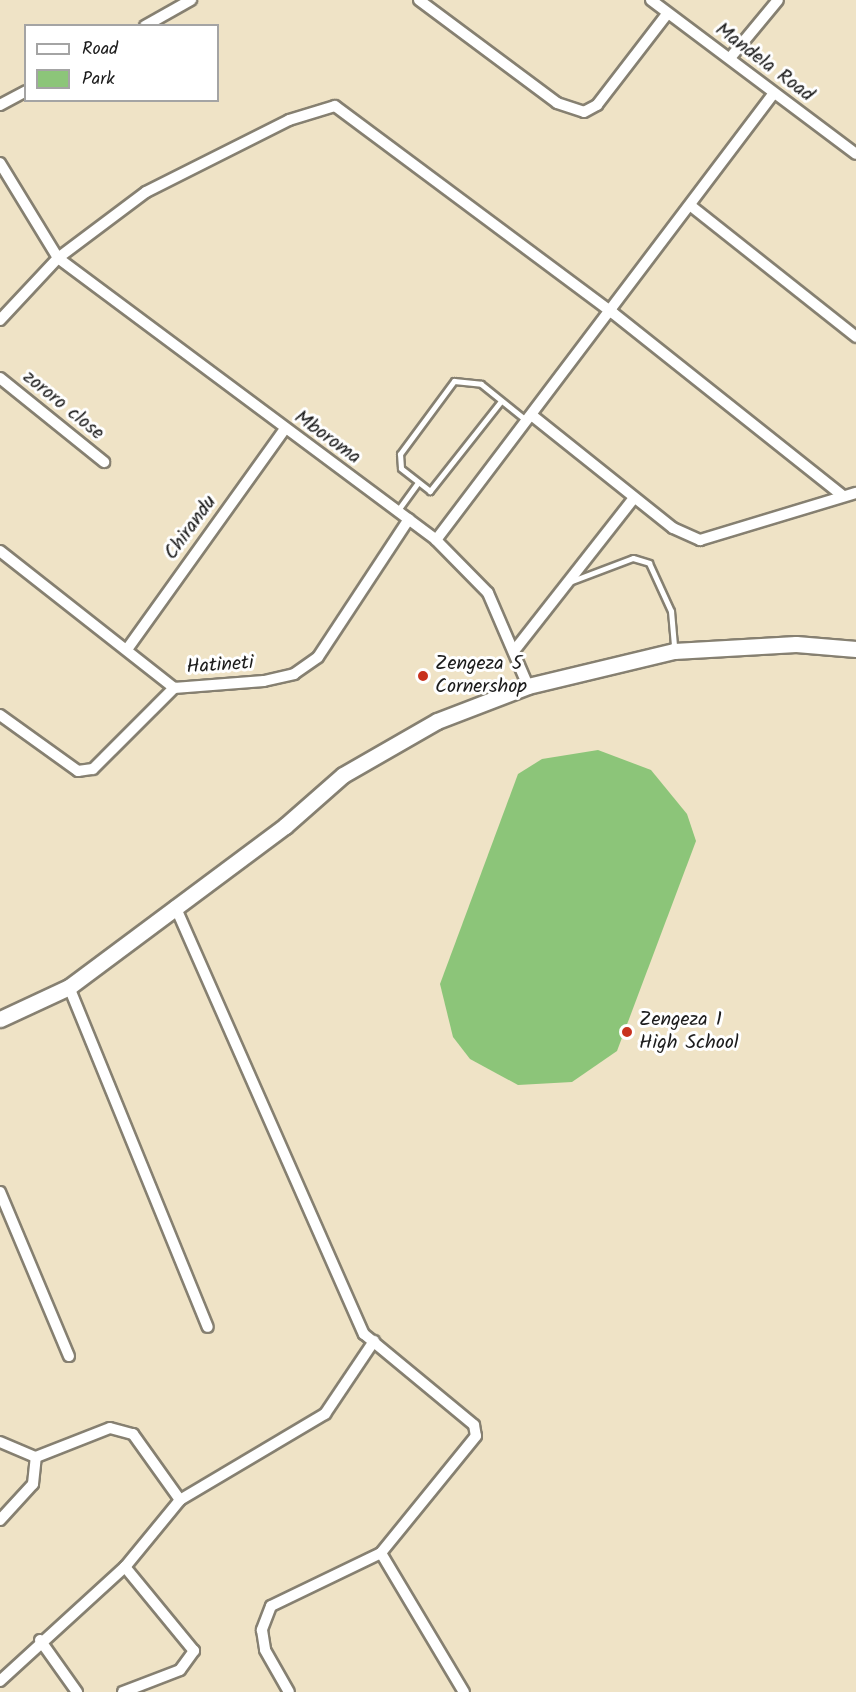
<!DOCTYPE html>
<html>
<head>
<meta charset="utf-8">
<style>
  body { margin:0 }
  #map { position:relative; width:856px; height:1692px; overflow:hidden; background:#efe3c6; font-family:Kalam,sans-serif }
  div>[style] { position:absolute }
  .green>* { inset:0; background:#8cc579 }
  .roads { filter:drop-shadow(2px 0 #868071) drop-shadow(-2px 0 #868071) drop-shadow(0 2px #868071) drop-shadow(0 -2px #868071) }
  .lane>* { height:5px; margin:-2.5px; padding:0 2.5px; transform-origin:2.5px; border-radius:2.5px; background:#fff }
  .street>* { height:10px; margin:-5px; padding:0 5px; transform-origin:5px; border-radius:5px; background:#fff }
  .secondary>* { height:15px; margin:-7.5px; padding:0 7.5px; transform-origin:7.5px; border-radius:7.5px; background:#fff }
  .dots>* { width:16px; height:16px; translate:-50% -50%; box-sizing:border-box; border:3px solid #fff; border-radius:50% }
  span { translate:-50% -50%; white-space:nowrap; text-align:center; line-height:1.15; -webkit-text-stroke:6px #fff; paint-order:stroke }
  .street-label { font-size:20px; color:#1c1c1c }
  .poi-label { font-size:20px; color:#1c1c1c }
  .left { translate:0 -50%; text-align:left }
  .legend { position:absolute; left:24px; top:24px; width:195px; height:78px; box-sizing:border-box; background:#fff; border:2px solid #a4a4a4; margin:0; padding:8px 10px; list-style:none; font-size:18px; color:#1c1c1c }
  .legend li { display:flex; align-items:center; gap:12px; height:30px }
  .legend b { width:30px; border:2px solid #a4a4a4 }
</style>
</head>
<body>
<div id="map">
  <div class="green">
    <i style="clip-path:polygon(598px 750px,651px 770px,687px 814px,696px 841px,617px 1051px,572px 1082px,518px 1085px,470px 1059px,453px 1037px,440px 984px,518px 774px,542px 759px)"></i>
  </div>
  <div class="roads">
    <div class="lane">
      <i style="left:501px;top:401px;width:115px;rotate:128.3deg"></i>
      <i style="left:430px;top:491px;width:37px;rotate:-142deg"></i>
      <i style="left:401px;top:468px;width:14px;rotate:-94deg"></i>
      <i style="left:400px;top:454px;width:91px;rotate:-53.5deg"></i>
      <i style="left:454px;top:381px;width:27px;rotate:6deg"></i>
      <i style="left:481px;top:384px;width:59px;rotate:38.8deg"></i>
      <i style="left:398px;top:510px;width:34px;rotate:-54deg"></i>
      <i style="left:572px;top:581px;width:65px;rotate:-20.7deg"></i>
      <i style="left:633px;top:558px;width:17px;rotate:17deg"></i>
      <i style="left:649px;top:563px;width:53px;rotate:65.4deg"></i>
      <i style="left:671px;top:611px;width:38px;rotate:85deg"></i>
    </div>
    <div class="street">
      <i style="left:419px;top:0;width:172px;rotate:36.7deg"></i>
      <i style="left:557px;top:103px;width:28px;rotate:18deg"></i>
      <i style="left:584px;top:112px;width:15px;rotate:-28deg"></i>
      <i style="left:597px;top:105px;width:115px;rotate:-52.4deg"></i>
      <i style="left:651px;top:0;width:256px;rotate:36.9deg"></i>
      <i style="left:145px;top:26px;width:53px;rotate:-29.5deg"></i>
      <i style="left:730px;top:58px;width:75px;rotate:-50.4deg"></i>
      <i style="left:0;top:105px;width:30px;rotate:-28deg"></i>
      <i style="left:0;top:163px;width:111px;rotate:58.6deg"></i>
      <i style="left:58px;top:258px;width:472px;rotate:36.7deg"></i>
      <i style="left:436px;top:540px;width:74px;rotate:45.5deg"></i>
      <i style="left:488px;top:593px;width:101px;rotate:66.7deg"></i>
      <i style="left:691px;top:206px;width:211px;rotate:38.4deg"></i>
      <i style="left:0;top:320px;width:85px;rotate:-46.9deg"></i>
      <i style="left:58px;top:258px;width:110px;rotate:-36.9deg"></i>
      <i style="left:146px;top:192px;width:160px;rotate:-26.7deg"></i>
      <i style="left:289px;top:120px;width:48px;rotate:-16.9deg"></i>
      <i style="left:335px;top:106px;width:347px;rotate:36.7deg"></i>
      <i style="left:613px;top:313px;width:294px;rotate:38.5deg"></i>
      <i style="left:0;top:378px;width:134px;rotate:38.9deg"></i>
      <i style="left:534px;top:417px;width:178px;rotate:38.6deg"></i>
      <i style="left:673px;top:528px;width:30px;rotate:24deg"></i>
      <i style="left:700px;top:540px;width:163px;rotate:-16.8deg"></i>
      <i style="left:436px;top:540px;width:560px;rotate:-52.91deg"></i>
      <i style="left:0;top:551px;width:221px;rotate:38.2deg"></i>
      <i style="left:174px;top:688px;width:90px;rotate:-4.4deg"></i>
      <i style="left:264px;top:681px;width:31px;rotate:-13deg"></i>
      <i style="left:294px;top:674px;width:29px;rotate:-35deg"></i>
      <i style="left:318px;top:657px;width:165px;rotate:-56.6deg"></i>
      <i style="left:128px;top:648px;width:268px;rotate:-54.4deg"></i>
      <i style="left:514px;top:651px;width:194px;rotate:-51.9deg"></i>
      <i style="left:0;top:715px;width:96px;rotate:35.7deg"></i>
      <i style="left:78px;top:771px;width:15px;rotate:-8deg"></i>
      <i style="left:93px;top:769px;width:115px;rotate:-45deg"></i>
      <i style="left:175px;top:906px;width:468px;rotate:66.2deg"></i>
      <i style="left:364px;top:1334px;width:143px;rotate:39.6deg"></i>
      <i style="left:474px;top:1425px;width:11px;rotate:80deg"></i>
      <i style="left:476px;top:1436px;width:151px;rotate:129.1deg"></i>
      <i style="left:381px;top:1553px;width:122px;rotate:154.3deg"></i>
      <i style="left:271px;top:1606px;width:26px;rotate:111deg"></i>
      <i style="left:262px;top:1630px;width:20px;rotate:81deg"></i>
      <i style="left:265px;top:1650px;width:48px;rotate:60.3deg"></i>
      <i style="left:69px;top:987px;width:367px;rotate:67.8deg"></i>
      <i style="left:0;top:1192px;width:178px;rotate:67.2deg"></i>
      <i style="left:0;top:1442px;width:39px;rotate:23deg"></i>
      <i style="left:36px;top:1457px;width:79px;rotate:-21.4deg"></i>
      <i style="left:110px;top:1428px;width:24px;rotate:15deg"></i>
      <i style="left:133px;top:1434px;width:81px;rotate:54.5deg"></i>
      <i style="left:0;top:1520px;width:49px;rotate:-47.5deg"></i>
      <i style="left:33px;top:1484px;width:27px;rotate:-84deg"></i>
      <i style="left:381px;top:1553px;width:162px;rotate:59.2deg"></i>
      <i style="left:40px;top:1640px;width:64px;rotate:54.6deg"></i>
      <i style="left:0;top:1681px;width:169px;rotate:-42.4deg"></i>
      <i style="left:125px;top:1567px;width:87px;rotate:-50.6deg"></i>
      <i style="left:180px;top:1500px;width:169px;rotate:-30.7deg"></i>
      <i style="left:325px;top:1414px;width:88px;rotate:-56.1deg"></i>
      <i style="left:123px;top:1692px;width:61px;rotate:-21.1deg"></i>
      <i style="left:180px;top:1670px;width:24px;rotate:-54deg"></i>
      <i style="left:194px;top:1651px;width:109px;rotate:-129.4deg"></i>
    </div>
    <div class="secondary">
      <i style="left:0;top:1019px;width:76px;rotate:-24.9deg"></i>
      <i style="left:69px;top:987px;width:269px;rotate:-36.7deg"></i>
      <i style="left:285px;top:826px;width:77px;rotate:-41.3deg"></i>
      <i style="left:343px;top:775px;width:108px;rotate:-29.9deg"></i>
      <i style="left:437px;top:721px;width:97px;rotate:-21deg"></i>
      <i style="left:528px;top:686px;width:150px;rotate:-13.5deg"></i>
      <i style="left:674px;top:651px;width:122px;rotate:-3.3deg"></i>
      <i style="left:796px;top:644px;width:60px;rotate:4.8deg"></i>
    </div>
  </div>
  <div class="dots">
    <i style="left:423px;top:676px;background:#c8321e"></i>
    <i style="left:627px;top:1032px;background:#c8321e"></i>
  </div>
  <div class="street-label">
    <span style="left:764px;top:63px;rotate:37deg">Mandela Road</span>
    <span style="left:63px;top:406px;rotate:39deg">zororo close</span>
    <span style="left:327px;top:438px;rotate:36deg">Mboroma</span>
    <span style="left:191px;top:528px;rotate:-54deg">Chirandu</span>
    <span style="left:220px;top:666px;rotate:-4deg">Hatineti</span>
  </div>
  <div class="poi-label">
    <span class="left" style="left:435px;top:676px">Zengeza 5<br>Cornershop</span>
    <span class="left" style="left:639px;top:1032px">Zengeza 1<br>High School</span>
  </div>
  <ul class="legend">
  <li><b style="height:8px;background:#fff"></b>Road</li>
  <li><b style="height:16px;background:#8cc579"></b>Park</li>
  </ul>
</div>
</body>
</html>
